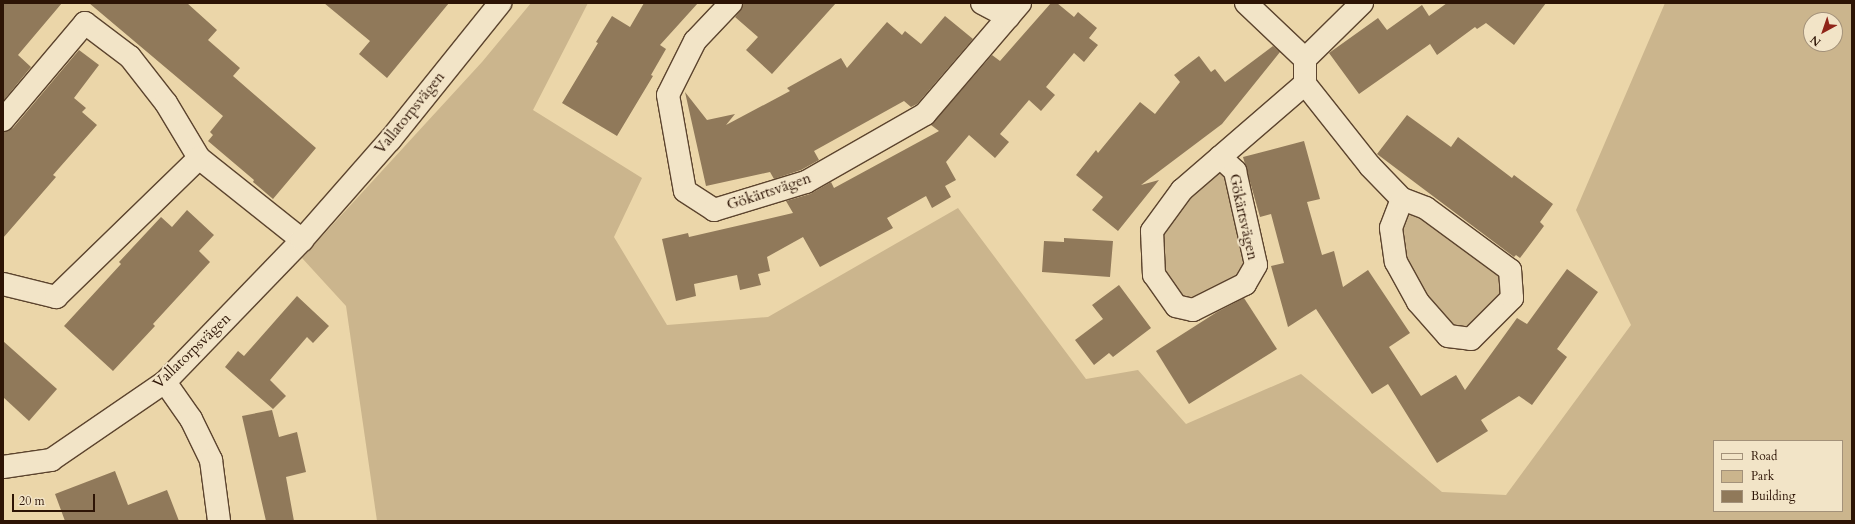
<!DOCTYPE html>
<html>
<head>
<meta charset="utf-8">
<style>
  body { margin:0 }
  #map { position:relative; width:1855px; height:524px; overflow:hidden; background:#ebd6a9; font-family:Cardo,serif }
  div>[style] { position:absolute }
  .green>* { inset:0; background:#cbb58d }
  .building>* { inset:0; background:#90795a }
  .roads { filter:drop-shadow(1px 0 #5c442e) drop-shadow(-1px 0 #5c442e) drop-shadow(0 1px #5c442e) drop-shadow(0 -1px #5c442e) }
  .minor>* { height:22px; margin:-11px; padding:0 11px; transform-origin:11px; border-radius:11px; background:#f2e4c7 }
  span { translate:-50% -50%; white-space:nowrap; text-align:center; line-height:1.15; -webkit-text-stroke:4px #f2e4c7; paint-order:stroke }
  .street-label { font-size:15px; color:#2d1405 }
  .frame { position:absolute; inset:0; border:4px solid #2d1405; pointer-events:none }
  .legend { position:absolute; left:1713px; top:440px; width:130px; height:72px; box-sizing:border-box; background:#f2e4c7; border:1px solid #a39179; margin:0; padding:5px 7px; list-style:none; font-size:12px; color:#2d1405 }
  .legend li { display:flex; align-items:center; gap:8px; height:20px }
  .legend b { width:20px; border:1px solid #a39179 }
  .north { position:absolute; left:1803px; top:12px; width:40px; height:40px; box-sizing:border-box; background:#f2e4c7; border:1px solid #a39179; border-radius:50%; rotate:220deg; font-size:11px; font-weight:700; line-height:16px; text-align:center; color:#2d1405 }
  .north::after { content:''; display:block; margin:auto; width:14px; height:18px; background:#8f2418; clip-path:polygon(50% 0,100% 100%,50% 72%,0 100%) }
  .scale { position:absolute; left:12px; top:494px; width:83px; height:18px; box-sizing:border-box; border:2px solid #2d1405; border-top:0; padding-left:5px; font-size:12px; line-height:14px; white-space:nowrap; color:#2d1405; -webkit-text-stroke:3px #f2e4c7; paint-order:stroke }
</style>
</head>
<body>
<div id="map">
  <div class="green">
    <i style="clip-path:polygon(evenodd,531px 3px,588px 3px,533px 110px,642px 178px,614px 237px,667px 325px,768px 317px,958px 208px,1086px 379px,1138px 370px,1186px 424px,1301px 374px,1442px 492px,1506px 495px,1631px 325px,1576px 210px,1665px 3px,1852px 3px,1852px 521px,377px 521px,346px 306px,302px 258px,482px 62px,531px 3px,1811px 20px,1835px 20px,1835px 44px,1811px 44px,1811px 20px,531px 3px,1714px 441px,1842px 441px,1842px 511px,1714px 511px,1714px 441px)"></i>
    <i style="clip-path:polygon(1220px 157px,1256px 265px,1245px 284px,1176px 306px,1152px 231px)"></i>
    <i style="clip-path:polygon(1402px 199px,1510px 270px,1512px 298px,1471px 339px,1448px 336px,1396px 262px)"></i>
  </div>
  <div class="building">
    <i style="clip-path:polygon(3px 3px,62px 3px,18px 55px,31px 67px,3px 101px)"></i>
    <i style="clip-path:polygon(89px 3px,187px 3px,217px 30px,208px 40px,240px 68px,233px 76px,316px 148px,273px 199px,253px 182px,254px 180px,208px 141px,213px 135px,210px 132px,223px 116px)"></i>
    <i style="clip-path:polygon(324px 3px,449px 3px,387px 78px,359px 54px,370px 41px)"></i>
    <i style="clip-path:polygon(644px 3px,698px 3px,660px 45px,666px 49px,651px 75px,653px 76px,617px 136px,562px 103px,598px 43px,596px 42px,612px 16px,630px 27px)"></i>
    <i style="clip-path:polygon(743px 3px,836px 3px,772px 74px,746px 50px,758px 37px,735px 17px,740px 11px)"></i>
    <i style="clip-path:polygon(1051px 3px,1057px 3px,1074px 17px,1078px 12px,1097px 28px,1089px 38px,1098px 45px,1084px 62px,1074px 53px,1046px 87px,1055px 95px,1041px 111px,1029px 100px,1000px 134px,1009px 142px,995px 158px,969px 135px,946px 162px,956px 180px,945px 186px,951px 197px,932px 208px,926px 196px,887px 218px,893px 228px,820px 267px,803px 237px,767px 257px,770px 271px,758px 274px,761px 285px,740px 290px,737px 275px,694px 284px,696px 296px,676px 301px,662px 239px,688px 233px,689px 237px,793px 213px,786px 201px,810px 194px,831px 182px,834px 188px,939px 131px,931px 125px,992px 55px,1000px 61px)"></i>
    <i style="clip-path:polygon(1447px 3px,1546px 3px,1514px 45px,1486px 23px,1477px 29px,1475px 27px,1437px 55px,1430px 44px,1359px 94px,1329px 53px,1378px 18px,1387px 30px,1422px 5px,1429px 16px)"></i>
    <i style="clip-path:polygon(945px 16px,973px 39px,917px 104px,911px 107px,904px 101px,814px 151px,819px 160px,801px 170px,774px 179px,770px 172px,706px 186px,685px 92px,707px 120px,735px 114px,726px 125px,790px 91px,787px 88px,841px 58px,847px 68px,887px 22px,902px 35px,905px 31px,921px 44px)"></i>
    <i style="clip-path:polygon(1273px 46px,1280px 52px,1222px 124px,1141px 185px,1159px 180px,1118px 231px,1092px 210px,1103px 197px,1076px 175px,1096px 150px,1098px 153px,1140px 102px,1155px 114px,1180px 82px,1174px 75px,1199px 56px,1211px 72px,1215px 69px,1225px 82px)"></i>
    <i style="clip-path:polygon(79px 50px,99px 65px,74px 98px,86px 108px,82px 112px,97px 125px,53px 175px,56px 177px,3px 238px,3px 132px,13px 128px)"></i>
    <i style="clip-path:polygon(1407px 115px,1451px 147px,1458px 137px,1512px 178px,1514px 175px,1553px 204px,1540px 222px,1544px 226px,1520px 258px,1516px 255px,1514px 257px,1377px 154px)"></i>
    <i style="clip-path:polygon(1304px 141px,1320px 199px,1307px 202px,1322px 255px,1334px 251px,1343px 287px,1368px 270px,1410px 333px,1389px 347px,1421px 396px,1456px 375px,1465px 390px,1517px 318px,1527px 324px,1567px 269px,1598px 292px,1557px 349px,1567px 357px,1532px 405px,1519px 396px,1481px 420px,1488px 431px,1437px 463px,1388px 384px,1372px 394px,1316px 309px,1288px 327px,1271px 266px,1284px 263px,1271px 214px,1260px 217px,1243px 157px)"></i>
    <i style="clip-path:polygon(187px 210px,214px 235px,199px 251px,210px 262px,153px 324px,155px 326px,113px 371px,64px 326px,121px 264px,119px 262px,161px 217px,172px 227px)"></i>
    <i style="clip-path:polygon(1064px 238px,1113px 241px,1110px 277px,1042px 272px,1044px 241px,1064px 242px)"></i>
    <i style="clip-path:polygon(1119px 285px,1151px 328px,1113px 357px,1109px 353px,1094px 365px,1075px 340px,1103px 319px,1092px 305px)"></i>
    <i style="clip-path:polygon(297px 296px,329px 326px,313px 343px,307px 337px,270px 380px,286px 396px,273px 409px,225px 367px,238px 351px,244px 356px)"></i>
    <i style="clip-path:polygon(1244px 298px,1277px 349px,1189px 404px,1156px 351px,1217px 312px)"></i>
    <i style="clip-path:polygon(3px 341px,57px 389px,29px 421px,3px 397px)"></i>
    <i style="clip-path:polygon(272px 410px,279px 437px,297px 432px,306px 472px,286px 477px,294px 521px,266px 521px,242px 416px)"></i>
    <i style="clip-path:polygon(115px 471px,128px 505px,167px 490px,179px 521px,65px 521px,55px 494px)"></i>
  </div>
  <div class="roads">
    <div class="minor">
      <i style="left:731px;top:3px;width:52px;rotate:133.5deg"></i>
      <i style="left:695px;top:41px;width:60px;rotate:116.6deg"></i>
      <i style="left:668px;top:95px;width:97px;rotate:80deg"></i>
      <i style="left:685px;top:191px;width:35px;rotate:33deg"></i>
      <i style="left:714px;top:210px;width:96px;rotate:-16.9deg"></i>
      <i style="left:806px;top:182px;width:137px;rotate:-29.7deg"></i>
      <i style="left:925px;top:114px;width:146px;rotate:-49.4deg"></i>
      <i style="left:982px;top:3px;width:30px;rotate:28deg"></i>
      <i style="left:1246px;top:3px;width:81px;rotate:43.5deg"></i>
      <i style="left:1305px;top:59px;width:25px;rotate:90deg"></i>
      <i style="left:1305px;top:84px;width:105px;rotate:51.6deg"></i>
      <i style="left:1370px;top:166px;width:46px;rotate:45.9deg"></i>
      <i style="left:1402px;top:199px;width:31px;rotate:111deg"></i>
      <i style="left:1391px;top:228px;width:34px;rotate:82deg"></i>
      <i style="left:1396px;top:262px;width:46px;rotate:61.2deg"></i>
      <i style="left:1418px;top:302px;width:45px;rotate:48.6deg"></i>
      <i style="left:1448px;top:336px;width:23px;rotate:7deg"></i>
      <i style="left:1471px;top:339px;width:58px;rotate:-45deg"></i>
      <i style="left:1512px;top:298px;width:28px;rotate:-94deg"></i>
      <i style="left:1510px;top:270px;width:104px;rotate:-143.6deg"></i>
      <i style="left:1426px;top:208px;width:26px;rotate:-159deg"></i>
      <i style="left:1305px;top:59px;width:80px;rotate:-44.5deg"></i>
      <i style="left:3px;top:120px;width:127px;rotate:-49.8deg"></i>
      <i style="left:85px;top:23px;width:56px;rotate:37.1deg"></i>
      <i style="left:130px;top:57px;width:58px;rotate:52deg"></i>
      <i style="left:166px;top:103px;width:64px;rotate:59deg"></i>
      <i style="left:199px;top:158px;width:132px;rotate:38.5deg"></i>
      <i style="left:1220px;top:157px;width:21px;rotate:43deg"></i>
      <i style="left:1235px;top:171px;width:96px;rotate:77.4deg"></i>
      <i style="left:1256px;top:265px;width:22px;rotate:120deg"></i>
      <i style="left:1245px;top:284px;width:58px;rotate:153.4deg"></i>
      <i style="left:1193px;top:310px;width:17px;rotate:-167deg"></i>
      <i style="left:1176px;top:306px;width:38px;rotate:-125deg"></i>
      <i style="left:1154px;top:275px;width:44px;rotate:-92.6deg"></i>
      <i style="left:1152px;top:231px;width:51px;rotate:-53.8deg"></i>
      <i style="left:1182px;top:190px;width:162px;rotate:-40.8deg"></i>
      <i style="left:3px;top:284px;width:55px;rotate:13.8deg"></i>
      <i style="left:56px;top:297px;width:199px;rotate:-44.2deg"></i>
      <i style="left:165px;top:382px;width:45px;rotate:54.9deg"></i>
      <i style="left:191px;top:419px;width:46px;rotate:64deg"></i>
      <i style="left:211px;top:460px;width:62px;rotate:82.5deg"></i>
      <i style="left:3px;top:467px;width:49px;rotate:-8.3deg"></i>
      <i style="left:51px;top:460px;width:138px;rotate:-34.4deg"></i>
      <i style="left:165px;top:382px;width:197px;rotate:-46deg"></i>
      <i style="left:302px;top:240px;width:133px;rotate:-48.7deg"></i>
      <i style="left:390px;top:140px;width:176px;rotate:-51.2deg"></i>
    </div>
  </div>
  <div class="street-label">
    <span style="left:410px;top:113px;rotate:-51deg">Vallatorpsvägen</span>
    <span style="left:769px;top:192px;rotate:-19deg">Gökärtsvägen</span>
    <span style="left:1243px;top:217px;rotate:77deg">Gökärtsvägen</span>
    <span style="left:192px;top:351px;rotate:-44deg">Vallatorpsvägen</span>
  </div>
  <div class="frame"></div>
  <ul class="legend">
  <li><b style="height:5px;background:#f2e4c7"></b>Road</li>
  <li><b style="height:11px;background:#cbb58d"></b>Park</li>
  <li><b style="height:11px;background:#90795a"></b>Building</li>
  </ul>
  <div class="north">N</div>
  <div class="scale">20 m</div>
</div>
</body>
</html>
